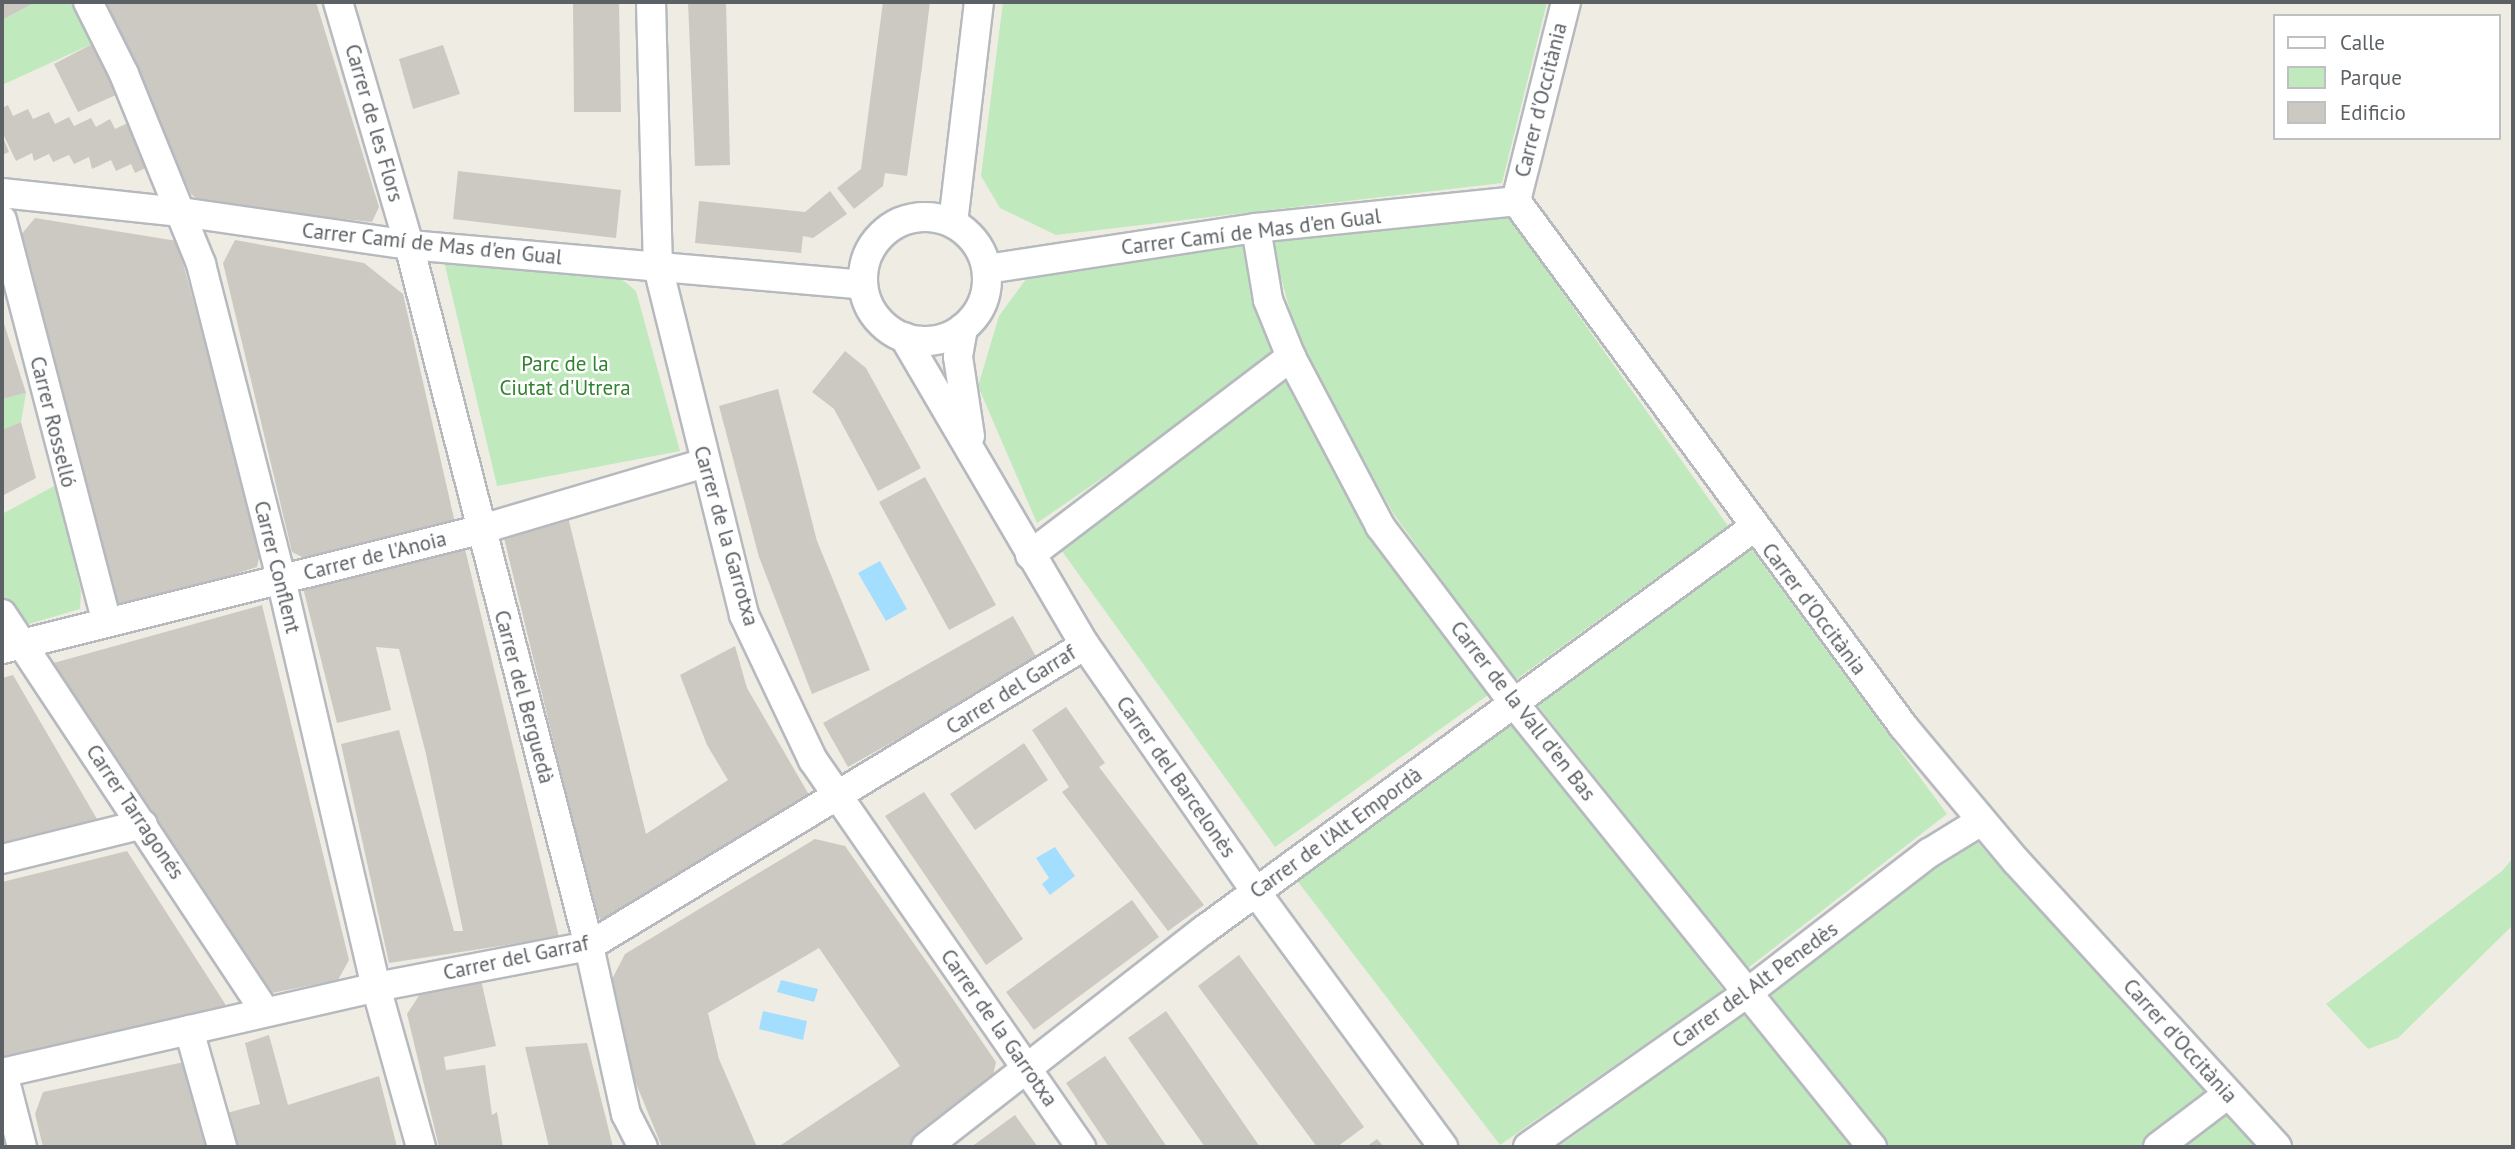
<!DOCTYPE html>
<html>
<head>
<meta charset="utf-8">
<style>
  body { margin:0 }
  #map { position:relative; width:2515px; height:1149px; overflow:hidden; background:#efece4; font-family:"PT Sans",sans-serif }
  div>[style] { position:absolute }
  .green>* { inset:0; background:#c1e9be }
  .water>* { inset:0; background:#a4deff }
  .building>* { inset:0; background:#ccc9c3 }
  .roads { filter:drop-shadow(2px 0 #b6babf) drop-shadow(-2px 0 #b6babf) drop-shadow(0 2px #b6babf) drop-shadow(0 -2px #b6babf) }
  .minor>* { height:28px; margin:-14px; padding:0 14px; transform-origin:14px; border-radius:14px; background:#fff }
  .minor>.ring { margin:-14px; padding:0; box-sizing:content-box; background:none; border:28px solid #fff; border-radius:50% }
  span { translate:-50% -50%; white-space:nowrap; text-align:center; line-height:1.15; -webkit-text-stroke:5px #fff; paint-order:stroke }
  .street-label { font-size:21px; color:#5c6165 }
  .park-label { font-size:21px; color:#30822e }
  .frame { position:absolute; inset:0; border:4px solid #5c6165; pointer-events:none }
  .legend { position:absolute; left:2273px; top:14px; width:228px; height:126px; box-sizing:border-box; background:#fff; border:2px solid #bec0c1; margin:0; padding:9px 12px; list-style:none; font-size:21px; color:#5c6165 }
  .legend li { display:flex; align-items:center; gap:14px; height:35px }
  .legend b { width:35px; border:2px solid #bec0c1 }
</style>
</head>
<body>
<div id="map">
  <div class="green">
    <i style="clip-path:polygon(36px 2px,75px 2px,94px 43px,2px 85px,2px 20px)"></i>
    <i style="clip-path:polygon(1003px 2px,1547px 2px,1502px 183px,1056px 235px,1000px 208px,981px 176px)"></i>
    <i style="clip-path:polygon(1508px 216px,1728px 526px,1514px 681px,1393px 513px,1302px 353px,1271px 242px)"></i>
    <i style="clip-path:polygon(1246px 241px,1281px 355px,1037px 523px,978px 386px,999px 316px,1026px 279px)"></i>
    <i style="clip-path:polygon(444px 261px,619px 277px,636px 291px,680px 451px,497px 486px)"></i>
    <i style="clip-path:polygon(1287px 373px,1378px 539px,1488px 695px,1275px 847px,1059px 547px)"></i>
    <i style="clip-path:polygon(26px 393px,21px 422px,2px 430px,2px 399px)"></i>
    <i style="clip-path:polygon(56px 485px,81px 591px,80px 609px,25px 625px,2px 601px,2px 514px)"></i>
    <i style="clip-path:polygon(1750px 547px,1947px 814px,1748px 968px,1535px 702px)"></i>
    <i style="clip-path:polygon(1510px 717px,1723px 990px,1500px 1145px,1295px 878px)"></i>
    <i style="clip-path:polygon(1971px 835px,2256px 1147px,1558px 1147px,1773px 993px)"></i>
    <i style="clip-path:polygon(2513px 858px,2513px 925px,2398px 1038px,2368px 1049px,2326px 1004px,2502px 871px)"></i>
  </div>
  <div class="water">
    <i style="clip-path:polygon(880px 561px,907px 609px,886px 621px,858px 573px)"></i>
    <i style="clip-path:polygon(1055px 847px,1075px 876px,1050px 895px,1042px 884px,1049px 878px,1036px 858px)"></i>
    <i style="clip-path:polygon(781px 980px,818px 989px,814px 1002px,777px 992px)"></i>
    <i style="clip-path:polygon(763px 1011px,807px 1021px,803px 1040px,759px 1029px)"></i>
  </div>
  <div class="building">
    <i style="clip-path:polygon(2px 2px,36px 2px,2px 20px)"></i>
    <i style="clip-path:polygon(102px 2px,316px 2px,379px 207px,372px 222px,204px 205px,191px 194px)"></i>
    <i style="clip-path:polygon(573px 2px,619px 2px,621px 112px,574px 112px)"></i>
    <i style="clip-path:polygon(688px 2px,726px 2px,730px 165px,695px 166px)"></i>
    <i style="clip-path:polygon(883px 2px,930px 2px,922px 67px,907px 176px,885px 173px,883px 186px,854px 209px,837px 188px,861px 169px)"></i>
    <i style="clip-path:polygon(94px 43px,118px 94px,78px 112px,54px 64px)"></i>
    <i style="clip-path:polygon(443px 45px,460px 94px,413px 109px,399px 59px)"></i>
    <i style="clip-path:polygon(8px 105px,13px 116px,28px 109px,33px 119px,49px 112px,55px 124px,69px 117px,74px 126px,91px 118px,96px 127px,110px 119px,115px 129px,132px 121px,152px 165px,135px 173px,131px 164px,116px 171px,111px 160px,92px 169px,89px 157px,74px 164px,69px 155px,53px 162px,49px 154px,34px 161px,32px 153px,16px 161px,2px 132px,2px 108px)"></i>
    <i style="clip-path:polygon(2px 135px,9px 152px,2px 155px)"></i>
    <i style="clip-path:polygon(458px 171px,621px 190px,616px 238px,453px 219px)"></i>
    <i style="clip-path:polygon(830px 191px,847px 214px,813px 238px,803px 236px,801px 253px,695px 243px,699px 201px,805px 212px)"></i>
    <i style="clip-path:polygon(35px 218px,177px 241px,261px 549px,257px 567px,123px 611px,110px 609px,19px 237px)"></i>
    <i style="clip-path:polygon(235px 240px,364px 263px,403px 294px,455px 523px,308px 560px,292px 552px,223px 263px)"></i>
    <i style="clip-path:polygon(2px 317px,26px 393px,2px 399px)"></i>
    <i style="clip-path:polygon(845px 351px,866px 368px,921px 468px,878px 491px,834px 409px,812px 392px)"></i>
    <i style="clip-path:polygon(778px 389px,817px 541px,870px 670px,812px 694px,759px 557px,719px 406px)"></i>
    <i style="clip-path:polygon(21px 422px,36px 478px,2px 496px,2px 430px)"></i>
    <i style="clip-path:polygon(925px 477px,996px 605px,949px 630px,879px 502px)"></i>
    <i style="clip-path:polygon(568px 517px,646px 834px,728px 780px,707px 745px,680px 675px,735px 646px,747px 688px,812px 800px,723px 848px,612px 925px,596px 916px,503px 534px)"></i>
    <i style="clip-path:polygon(464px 545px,559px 937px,389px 963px,341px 744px,399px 730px,454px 931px,463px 931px,426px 754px,399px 649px,376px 647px,391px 710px,337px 723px,302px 584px)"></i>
    <i style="clip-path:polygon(262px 605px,349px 960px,338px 980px,272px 993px,50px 664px)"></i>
    <i style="clip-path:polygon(1013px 616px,1038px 660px,848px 767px,823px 723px)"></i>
    <i style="clip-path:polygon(13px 675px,97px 819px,2px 844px,2px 678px)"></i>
    <i style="clip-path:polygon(1066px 707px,1105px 763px,1099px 767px,1204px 905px,1168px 931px,1062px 792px,1069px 787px,1032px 730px)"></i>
    <i style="clip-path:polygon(1024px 743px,1048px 780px,975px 830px,950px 794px)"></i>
    <i style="clip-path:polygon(924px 792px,1023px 939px,986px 965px,885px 816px)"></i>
    <i style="clip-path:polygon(815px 839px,845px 846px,948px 992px,996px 1062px,990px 1089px,906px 1147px,778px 1147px,900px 1066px,819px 948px,708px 1013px,719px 1059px,757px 1147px,662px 1147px,635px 1081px,611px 981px,625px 954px)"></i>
    <i style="clip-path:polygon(127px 851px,229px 1010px,2px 1061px,2px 882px)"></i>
    <i style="clip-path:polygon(1132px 900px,1159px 937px,1034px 1030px,1006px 992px)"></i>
    <i style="clip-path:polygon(1239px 955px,1364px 1127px,1337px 1147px,1317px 1147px,1198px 986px)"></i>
    <i style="clip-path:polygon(481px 980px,496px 1046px,444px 1057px,446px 1070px,485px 1065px,492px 1115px,497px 1112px,503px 1147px,439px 1147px,407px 1014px,420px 994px)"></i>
    <i style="clip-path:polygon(1166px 1011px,1191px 1047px,1260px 1147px,1205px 1147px,1128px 1038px)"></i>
    <i style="clip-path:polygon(269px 1035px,288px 1105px,379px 1076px,397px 1147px,237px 1147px,227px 1113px,260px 1104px,245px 1043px)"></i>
    <i style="clip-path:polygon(587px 1043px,613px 1147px,549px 1147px,525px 1047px)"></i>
    <i style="clip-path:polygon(1105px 1056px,1124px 1084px,1167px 1147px,1109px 1147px,1066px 1083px)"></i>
    <i style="clip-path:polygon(184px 1062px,206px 1147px,43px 1147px,35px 1114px,43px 1092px)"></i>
    <i style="clip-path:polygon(1015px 1115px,1038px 1147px,971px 1147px)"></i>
    <i style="clip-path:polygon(1377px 1139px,1384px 1147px,1366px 1147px)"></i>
  </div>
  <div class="roads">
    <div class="minor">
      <i style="left:88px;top:2px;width:80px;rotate:63.4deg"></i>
      <i style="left:124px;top:74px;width:205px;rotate:67.9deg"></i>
      <i style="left:201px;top:264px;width:325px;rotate:75.7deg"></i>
      <i style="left:281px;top:579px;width:419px;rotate:76.9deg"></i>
      <i style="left:376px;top:987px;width:166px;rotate:74.3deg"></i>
      <i style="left:338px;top:2px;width:253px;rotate:73.7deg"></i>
      <i style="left:409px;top:245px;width:724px;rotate:75.6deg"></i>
      <i style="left:589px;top:946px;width:172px;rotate:77.6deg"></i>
      <i style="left:626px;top:1114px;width:37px;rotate:63deg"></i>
      <i style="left:651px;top:2px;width:265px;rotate:88.5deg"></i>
      <i style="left:658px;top:267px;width:358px;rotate:76.1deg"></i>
      <i style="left:744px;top:615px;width:161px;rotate:64.6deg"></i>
      <i style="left:813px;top:760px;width:471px;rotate:55.3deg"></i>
      <i style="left:1566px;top:2px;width:205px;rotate:104.1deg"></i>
      <i style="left:1516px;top:201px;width:652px;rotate:53.6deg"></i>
      <i style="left:1903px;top:726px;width:176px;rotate:50.1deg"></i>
      <i style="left:2016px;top:861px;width:387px;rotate:47.6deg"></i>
      <i style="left:2px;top:193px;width:180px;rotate:6.1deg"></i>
      <i style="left:181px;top:212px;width:230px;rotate:8.2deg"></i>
      <i style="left:409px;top:245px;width:455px;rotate:5deg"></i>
      <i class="ring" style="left:863px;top:217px;width:96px;height:96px"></i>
      <i style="left:2px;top:220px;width:415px;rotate:75.4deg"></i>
      <i style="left:953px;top:223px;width:223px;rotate:-83.3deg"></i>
      <i style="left:1256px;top:228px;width:73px;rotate:80.5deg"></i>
      <i style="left:1268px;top:300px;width:61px;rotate:68deg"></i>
      <i style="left:1291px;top:357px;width:191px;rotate:62.2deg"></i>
      <i style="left:1380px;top:526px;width:221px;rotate:52.9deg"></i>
      <i style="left:1513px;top:702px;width:572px;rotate:51.11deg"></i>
      <i style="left:987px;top:269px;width:272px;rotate:-8.7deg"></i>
      <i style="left:1256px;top:228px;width:261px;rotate:-5.9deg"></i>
      <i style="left:963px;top:328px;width:29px;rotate:100deg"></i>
      <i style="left:958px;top:357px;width:80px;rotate:81.4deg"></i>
      <i style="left:904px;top:337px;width:357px;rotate:59.6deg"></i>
      <i style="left:1085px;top:645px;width:300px;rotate:55.3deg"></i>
      <i style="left:1256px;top:892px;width:316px;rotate:53.7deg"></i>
      <i style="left:1030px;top:555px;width:328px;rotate:-37.2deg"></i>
      <i style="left:2px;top:614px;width:476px;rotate:56.5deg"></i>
      <i style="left:2px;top:649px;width:495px;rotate:-14deg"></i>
      <i style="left:482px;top:529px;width:233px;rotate:-16.5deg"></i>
      <i style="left:2px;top:859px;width:145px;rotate:-13.9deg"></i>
      <i style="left:189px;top:1030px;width:122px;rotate:74.2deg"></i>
      <i style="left:2px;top:1073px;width:384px;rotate:-12.9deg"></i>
      <i style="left:376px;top:987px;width:217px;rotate:-10.9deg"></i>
      <i style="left:589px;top:946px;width:580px;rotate:-31.25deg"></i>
      <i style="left:3px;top:1073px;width:76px;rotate:75.6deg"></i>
      <i style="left:926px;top:1147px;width:353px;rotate:-38deg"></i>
      <i style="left:1204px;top:930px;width:680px;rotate:-36.21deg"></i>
      <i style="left:1528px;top:1147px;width:268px;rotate:-35.1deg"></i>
      <i style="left:1747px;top:993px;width:230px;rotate:-37.6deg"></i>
      <i style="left:1929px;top:853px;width:61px;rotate:-31.6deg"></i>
      <i style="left:2158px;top:1147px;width:88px;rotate:-37.1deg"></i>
    </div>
  </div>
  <div class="street-label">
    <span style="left:1541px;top:100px;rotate:-76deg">Carrer d'Occitània</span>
    <span style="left:374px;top:123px;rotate:74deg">Carrer de les Flors</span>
    <span style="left:1251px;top:232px;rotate:-7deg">Carrer Camí de Mas d'en Gual</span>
    <span style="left:432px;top:244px;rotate:6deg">Carrer Camí de Mas d'en Gual</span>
    <span style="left:53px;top:422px;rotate:76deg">Carrer Rosselló</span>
    <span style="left:726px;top:536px;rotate:74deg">Carrer de la Garrotxa</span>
    <span style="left:375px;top:556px;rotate:-14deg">Carrer de l'Anoia</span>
    <span style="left:277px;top:567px;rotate:76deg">Carrer Conflent</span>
    <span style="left:1814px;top:609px;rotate:53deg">Carrer d'Occitània</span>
    <span style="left:1011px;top:690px;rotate:-32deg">Carrer del Garraf</span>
    <span style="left:524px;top:697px;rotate:75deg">Carrer del Berguedà</span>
    <span style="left:1523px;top:711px;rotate:52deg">Carrer de la Vall d'en Bas</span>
    <span style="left:1176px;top:777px;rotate:55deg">Carrer del Barcelonès</span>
    <span style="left:135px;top:812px;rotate:56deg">Carrer Tarragonés</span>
    <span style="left:1336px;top:833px;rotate:-36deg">Carrer de l'Alt Empordà</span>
    <span style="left:516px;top:958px;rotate:-12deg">Carrer del Garraf</span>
    <span style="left:1755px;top:985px;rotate:-36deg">Carrer del Alt Penedès</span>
    <span style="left:999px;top:1028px;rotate:55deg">Carrer de la Garrotxa</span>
    <span style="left:2180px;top:1041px;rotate:48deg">Carrer d'Occitània</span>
  </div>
  <div class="park-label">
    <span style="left:565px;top:376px">Parc de la<br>Ciutat d'Utrera</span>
  </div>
  <div class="frame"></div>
  <ul class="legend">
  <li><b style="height:9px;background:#fff"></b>Calle</li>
  <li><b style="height:19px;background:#c1e9be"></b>Parque</li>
  <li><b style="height:19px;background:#ccc9c3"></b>Edificio</li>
  </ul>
</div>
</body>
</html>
